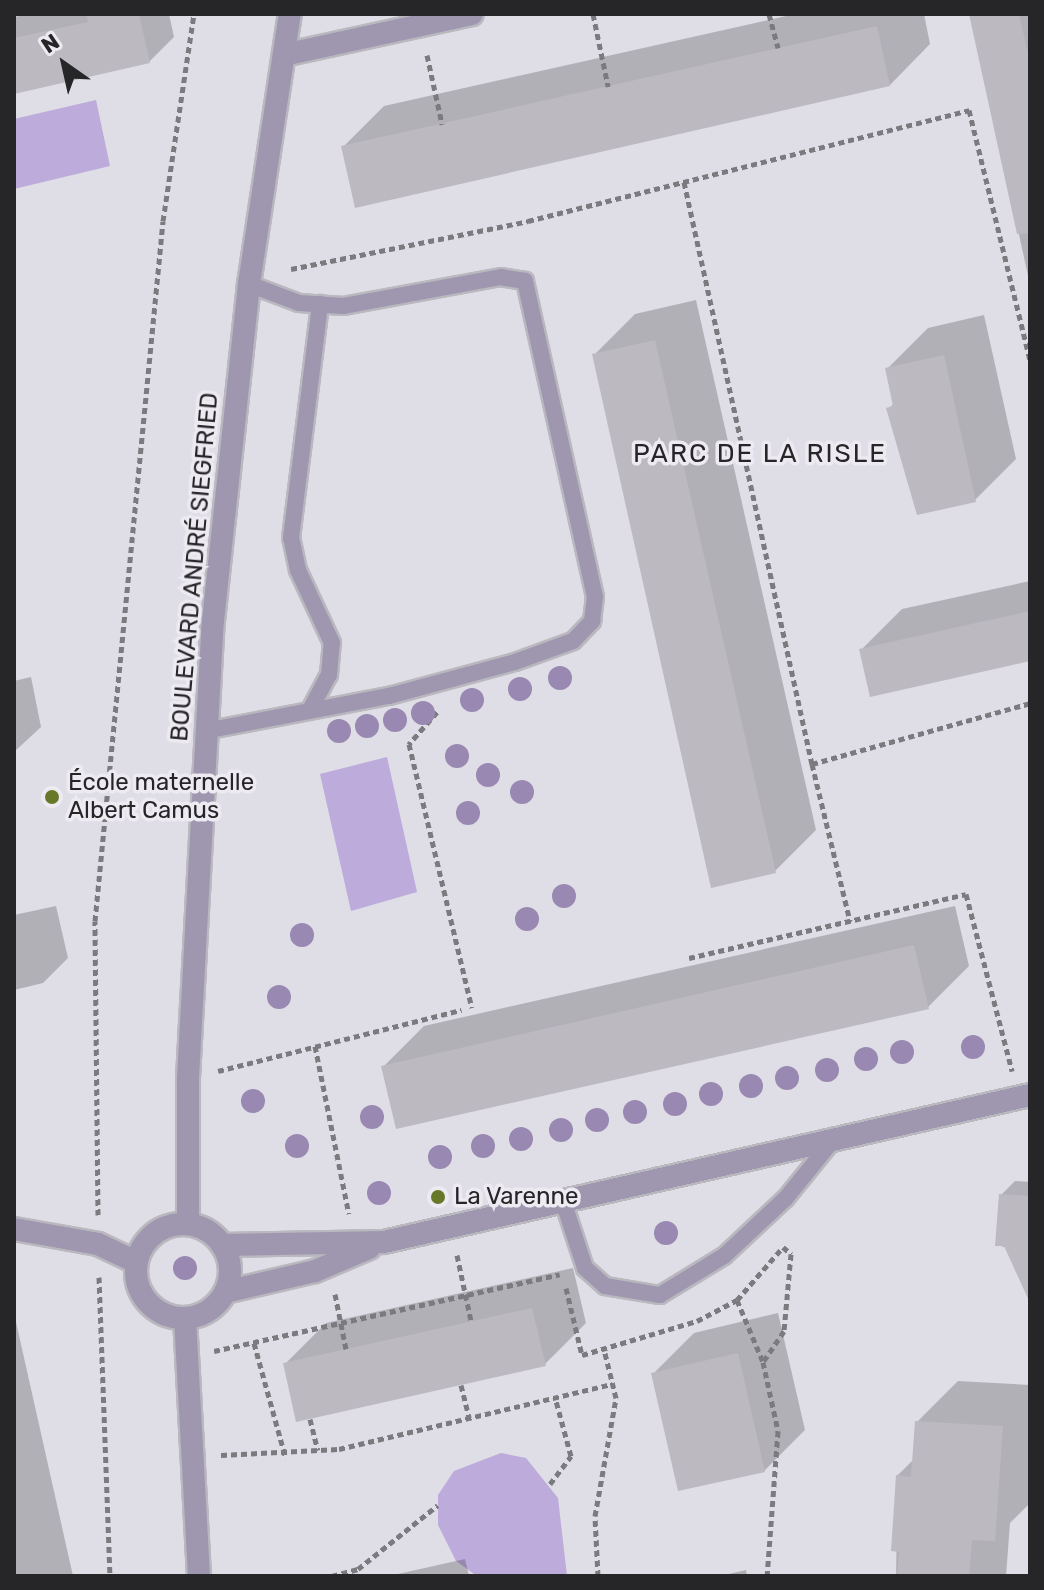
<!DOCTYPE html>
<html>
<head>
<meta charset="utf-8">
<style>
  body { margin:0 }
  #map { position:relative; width:1044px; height:1590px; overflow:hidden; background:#dfdde5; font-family:Rubik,sans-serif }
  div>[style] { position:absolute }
  .green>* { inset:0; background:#bcabdb }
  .shadow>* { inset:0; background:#0003 }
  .building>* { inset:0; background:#bcb9c1 }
  .path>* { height:5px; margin-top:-2.5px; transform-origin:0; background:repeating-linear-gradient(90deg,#7b7a7f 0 6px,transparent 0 10px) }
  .roads { filter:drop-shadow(2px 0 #bab8bf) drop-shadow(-2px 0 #bab8bf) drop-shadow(0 2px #bab8bf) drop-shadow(0 -2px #bab8bf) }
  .service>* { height:16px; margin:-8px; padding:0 8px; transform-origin:8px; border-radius:8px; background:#9f97b0 }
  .minor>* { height:22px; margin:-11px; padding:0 11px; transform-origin:11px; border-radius:11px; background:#9f97b0 }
  .tertiary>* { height:22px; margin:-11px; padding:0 11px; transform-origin:11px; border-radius:11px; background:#9f97b0 }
  .tertiary>.ring { margin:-11px; padding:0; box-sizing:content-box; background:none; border:22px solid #9f97b0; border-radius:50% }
  .trees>* { width:24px; height:24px; margin:-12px; border-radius:50%; background:#9988b1 }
  .dots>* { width:22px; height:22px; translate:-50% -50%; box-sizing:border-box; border:4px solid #edeaf2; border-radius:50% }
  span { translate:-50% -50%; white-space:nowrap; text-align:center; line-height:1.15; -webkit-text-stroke:7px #edeaf2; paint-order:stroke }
  .street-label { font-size:24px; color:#262528 }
  .poi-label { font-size:24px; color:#262528 }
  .left { translate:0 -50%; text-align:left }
  .neighbourhood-label { font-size:26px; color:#262528; letter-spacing:2px }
  .frame { position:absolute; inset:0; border:16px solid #262528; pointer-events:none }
  .north { position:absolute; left:24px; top:24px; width:80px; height:80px; -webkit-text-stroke:6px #edeaf2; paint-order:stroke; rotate:326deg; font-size:22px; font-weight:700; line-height:32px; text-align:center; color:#262528 }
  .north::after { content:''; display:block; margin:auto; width:28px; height:36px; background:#262528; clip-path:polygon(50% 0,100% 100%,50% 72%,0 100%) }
</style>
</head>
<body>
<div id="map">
  <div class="green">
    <i style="clip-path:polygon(96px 100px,110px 166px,14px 189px,14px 119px)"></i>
    <i style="clip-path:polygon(387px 757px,417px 892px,351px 911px,320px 774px)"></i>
    <i style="clip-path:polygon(501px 1453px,526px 1458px,558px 1498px,567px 1576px,477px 1576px,456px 1561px,438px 1525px,438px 1495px,454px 1471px)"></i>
  </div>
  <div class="shadow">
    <i style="clip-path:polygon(28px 14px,169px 14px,174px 37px,149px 62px,14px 92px,14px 17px)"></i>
    <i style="clip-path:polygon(795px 14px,924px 14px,930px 44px,890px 85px,343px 147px,384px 106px)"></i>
    <i style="clip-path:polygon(971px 14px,1030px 14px,1030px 285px)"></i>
    <i style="clip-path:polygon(696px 300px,816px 830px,775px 871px,594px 355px,635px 314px)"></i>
    <i style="clip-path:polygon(984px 315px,1016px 459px,975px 500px,889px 409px,894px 403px,887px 369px,928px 328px)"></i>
    <i style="clip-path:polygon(1030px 581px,1030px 659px,861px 650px,902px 609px)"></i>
    <i style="clip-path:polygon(31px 677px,41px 727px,14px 752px,14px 681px)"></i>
    <i style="clip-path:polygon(56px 906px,68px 958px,43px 983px,14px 990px,14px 915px)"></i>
    <i style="clip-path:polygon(955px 906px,969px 966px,928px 1007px,383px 1067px,424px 1026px)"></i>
    <i style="clip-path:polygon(1015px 1181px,1030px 1182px,1030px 1254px,997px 1245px,1001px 1195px)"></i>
    <i style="clip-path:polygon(573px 1268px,586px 1323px,545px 1364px,285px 1364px,326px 1323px)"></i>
    <i style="clip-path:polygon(14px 1313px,73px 1576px,14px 1576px)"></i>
    <i style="clip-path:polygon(778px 1313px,805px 1430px,764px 1471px,653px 1374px,694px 1333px)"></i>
    <i style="clip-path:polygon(958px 1381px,1030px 1385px,1030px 1503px,1010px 1523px,1006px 1576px,896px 1576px,898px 1475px,914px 1459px,917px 1422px)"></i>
    <i style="clip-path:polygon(465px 1559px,469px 1576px,389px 1576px)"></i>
    <i style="clip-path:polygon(746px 1570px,747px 1576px,720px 1576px)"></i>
  </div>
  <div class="building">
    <i style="clip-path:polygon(86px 14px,139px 14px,150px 63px,14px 94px,14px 38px,88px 22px)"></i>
    <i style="clip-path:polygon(969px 14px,1019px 14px,1030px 62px,1030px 233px,1017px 234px)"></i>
    <i style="clip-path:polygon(877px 26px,890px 86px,355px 208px,341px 146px)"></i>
    <i style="clip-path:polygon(655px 340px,776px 873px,711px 888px,592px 354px)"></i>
    <i style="clip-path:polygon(944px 355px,976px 502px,917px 515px,886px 408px,893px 406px,885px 368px)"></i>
    <i style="clip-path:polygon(1030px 611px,1030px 661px,870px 697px,859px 649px)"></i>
    <i style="clip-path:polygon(914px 945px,929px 1009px,396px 1129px,381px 1066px)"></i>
    <i style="clip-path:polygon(999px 1194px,1030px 1196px,1030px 1303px,1004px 1246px,995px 1246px)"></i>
    <i style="clip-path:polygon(532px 1308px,546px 1366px,296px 1422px,283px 1363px)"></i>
    <i style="clip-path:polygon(738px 1353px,765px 1472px,678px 1491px,651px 1373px)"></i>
    <i style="clip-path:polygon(915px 1421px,1003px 1426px,995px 1541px,972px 1540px,969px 1576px,897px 1576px,899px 1552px,891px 1551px,896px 1475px,911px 1477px)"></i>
  </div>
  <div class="path">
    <i style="left:593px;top:14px;width:74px;rotate:78.2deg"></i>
    <i style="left:769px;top:14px;width:35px;rotate:75deg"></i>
    <i style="left:427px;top:55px;width:71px;rotate:77.7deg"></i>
    <i style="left:684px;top:182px;width:596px;rotate:77.6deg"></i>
    <i style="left:812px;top:764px;width:226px;rotate:-15.6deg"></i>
    <i style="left:291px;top:269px;width:242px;rotate:-11.4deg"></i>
    <i style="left:528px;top:221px;width:455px;rotate:-14.1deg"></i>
    <i style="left:969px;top:110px;width:257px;rotate:76.3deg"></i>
    <i style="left:437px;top:712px;width:43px;rotate:131.2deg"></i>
    <i style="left:409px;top:744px;width:271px;rotate:76.6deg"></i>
    <i style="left:812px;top:764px;width:162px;rotate:76.4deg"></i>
    <i style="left:689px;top:958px;width:284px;rotate:-13deg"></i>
    <i style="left:966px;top:894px;width:183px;rotate:75.4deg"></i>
    <i style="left:315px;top:1046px;width:171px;rotate:78.6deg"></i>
    <i style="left:218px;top:1071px;width:251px;rotate:-14.1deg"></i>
    <i style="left:98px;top:1215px;width:294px;rotate:-90.6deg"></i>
    <i style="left:95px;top:921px;width:703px;rotate:-84.45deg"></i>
    <i style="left:163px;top:221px;width:209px;rotate:-81.5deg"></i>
    <i style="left:457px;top:1255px;width:67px;rotate:78deg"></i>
    <i style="left:99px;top:1277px;width:299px;rotate:87.9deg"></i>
    <i style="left:566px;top:1288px;width:69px;rotate:76.6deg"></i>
    <i style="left:582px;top:1355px;width:120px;rotate:-16.5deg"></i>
    <i style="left:697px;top:1321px;width:45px;rotate:-27.7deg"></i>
    <i style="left:737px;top:1300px;width:70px;rotate:-49deg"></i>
    <i style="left:783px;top:1247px;width:11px;rotate:41deg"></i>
    <i style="left:791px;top:1254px;width:77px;rotate:95.2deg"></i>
    <i style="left:784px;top:1331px;width:37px;rotate:124deg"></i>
    <i style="left:763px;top:1362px;width:71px;rotate:77.7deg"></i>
    <i style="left:778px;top:1431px;width:145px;rotate:94.3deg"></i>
    <i style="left:335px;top:1294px;width:56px;rotate:78.7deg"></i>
    <i style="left:737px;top:1300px;width:67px;rotate:67.2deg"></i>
    <i style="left:254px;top:1343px;width:120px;rotate:74.6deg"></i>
    <i style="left:214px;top:1351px;width:354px;rotate:-12.5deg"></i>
    <i style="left:461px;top:1385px;width:34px;rotate:76deg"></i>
    <i style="left:310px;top:1419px;width:32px;rotate:76deg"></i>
    <i style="left:221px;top:1455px;width:118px;rotate:-2.9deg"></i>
    <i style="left:339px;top:1449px;width:281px;rotate:-13.4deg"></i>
    <i style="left:550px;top:1484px;width:35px;rotate:-53deg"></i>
    <i style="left:571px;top:1456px;width:61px;rotate:-105.2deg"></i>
    <i style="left:332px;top:1576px;width:27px;rotate:-15deg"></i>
    <i style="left:358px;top:1569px;width:102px;rotate:-38.7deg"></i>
    <i style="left:598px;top:1576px;width:60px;rotate:-92.9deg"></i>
    <i style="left:595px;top:1516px;width:120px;rotate:-79.9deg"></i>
    <i style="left:616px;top:1398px;width:50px;rotate:-103.8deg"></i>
  </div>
  <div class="roads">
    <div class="service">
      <i style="left:310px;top:710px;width:40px;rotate:-62deg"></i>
      <i style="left:329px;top:675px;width:32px;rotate:-85deg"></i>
      <i style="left:332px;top:643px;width:81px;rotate:-115deg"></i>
      <i style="left:298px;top:570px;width:33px;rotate:-102deg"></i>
      <i style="left:291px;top:538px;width:236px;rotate:-82.9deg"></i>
      <i style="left:205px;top:731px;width:187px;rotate:-10.8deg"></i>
      <i style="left:389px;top:696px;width:131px;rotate:-15.1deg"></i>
      <i style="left:515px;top:662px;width:62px;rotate:-19.9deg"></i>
      <i style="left:573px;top:641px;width:28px;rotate:-46deg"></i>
      <i style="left:592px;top:621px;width:24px;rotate:-83deg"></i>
      <i style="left:595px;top:597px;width:324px;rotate:-102.5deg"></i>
      <i style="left:525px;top:281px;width:24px;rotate:-171deg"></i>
      <i style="left:501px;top:277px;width:161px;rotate:169.6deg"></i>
      <i style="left:343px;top:306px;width:44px;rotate:-176.1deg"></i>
      <i style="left:299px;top:303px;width:53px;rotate:-159.2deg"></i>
      <i style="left:563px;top:1201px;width:71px;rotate:71.8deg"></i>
      <i style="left:585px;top:1268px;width:27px;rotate:42deg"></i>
      <i style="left:605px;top:1286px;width:56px;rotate:9.3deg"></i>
      <i style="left:660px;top:1295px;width:75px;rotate:-31.4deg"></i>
      <i style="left:724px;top:1256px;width:85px;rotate:-43.1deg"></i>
      <i style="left:786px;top:1198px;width:75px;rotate:-51deg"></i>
    </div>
    <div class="minor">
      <i style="left:284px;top:55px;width:192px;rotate:-12.3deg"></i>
      <i style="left:14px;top:1229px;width:85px;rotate:10.1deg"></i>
      <i style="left:98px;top:1244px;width:42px;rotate:25.3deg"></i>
      <i style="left:222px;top:1245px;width:162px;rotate:-1.1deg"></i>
      <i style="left:384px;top:1242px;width:663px;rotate:-12.82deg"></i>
      <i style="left:225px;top:1292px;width:92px;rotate:-13.1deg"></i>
      <i style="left:315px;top:1271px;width:59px;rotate:-23.1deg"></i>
    </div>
    <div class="tertiary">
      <i class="ring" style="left:136px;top:1224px;width:72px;height:72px"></i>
      <i style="left:188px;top:1224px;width:146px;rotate:-90deg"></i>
      <i style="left:188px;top:1078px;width:458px;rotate:-86.9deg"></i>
      <i style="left:213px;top:621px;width:339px;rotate:-83.9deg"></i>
      <i style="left:249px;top:284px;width:273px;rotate:-81.4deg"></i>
      <i style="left:185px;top:1318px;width:258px;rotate:86.9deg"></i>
    </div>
  </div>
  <div class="trees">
    <i style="left:560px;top:678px"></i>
    <i style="left:520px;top:689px"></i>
    <i style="left:472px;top:700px"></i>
    <i style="left:423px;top:713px"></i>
    <i style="left:395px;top:720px"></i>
    <i style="left:367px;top:726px"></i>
    <i style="left:339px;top:731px"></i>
    <i style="left:457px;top:756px"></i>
    <i style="left:488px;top:775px"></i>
    <i style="left:522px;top:792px"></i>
    <i style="left:468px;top:813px"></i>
    <i style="left:564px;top:896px"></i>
    <i style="left:527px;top:919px"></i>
    <i style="left:302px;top:935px"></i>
    <i style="left:279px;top:997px"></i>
    <i style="left:973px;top:1047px"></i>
    <i style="left:902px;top:1052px"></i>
    <i style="left:866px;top:1059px"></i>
    <i style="left:827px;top:1070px"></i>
    <i style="left:787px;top:1078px"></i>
    <i style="left:751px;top:1086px"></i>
    <i style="left:711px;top:1094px"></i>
    <i style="left:253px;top:1101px"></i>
    <i style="left:675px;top:1104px"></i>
    <i style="left:635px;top:1112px"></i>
    <i style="left:372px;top:1117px"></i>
    <i style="left:597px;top:1120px"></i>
    <i style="left:561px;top:1130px"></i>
    <i style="left:521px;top:1139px"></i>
    <i style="left:297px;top:1146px"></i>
    <i style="left:483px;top:1146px"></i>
    <i style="left:440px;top:1157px"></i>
    <i style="left:379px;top:1193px"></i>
    <i style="left:666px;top:1233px"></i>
    <i style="left:185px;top:1268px"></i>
  </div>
  <div class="dots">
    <i style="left:52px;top:797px;background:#677928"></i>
    <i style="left:438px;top:1197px;background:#677928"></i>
  </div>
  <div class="street-label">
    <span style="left:195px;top:567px;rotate:-85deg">BOULEVARD ANDRÉ SIEGFRIED</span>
  </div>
  <div class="poi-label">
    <span class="left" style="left:68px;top:797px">École maternelle<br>Albert Camus</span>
    <span class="left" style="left:454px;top:1197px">La Varenne</span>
  </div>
  <div class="neighbourhood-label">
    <span style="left:760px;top:454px">PARC DE LA RISLE</span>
  </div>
  <div class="frame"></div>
  <div class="north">N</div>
</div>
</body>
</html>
